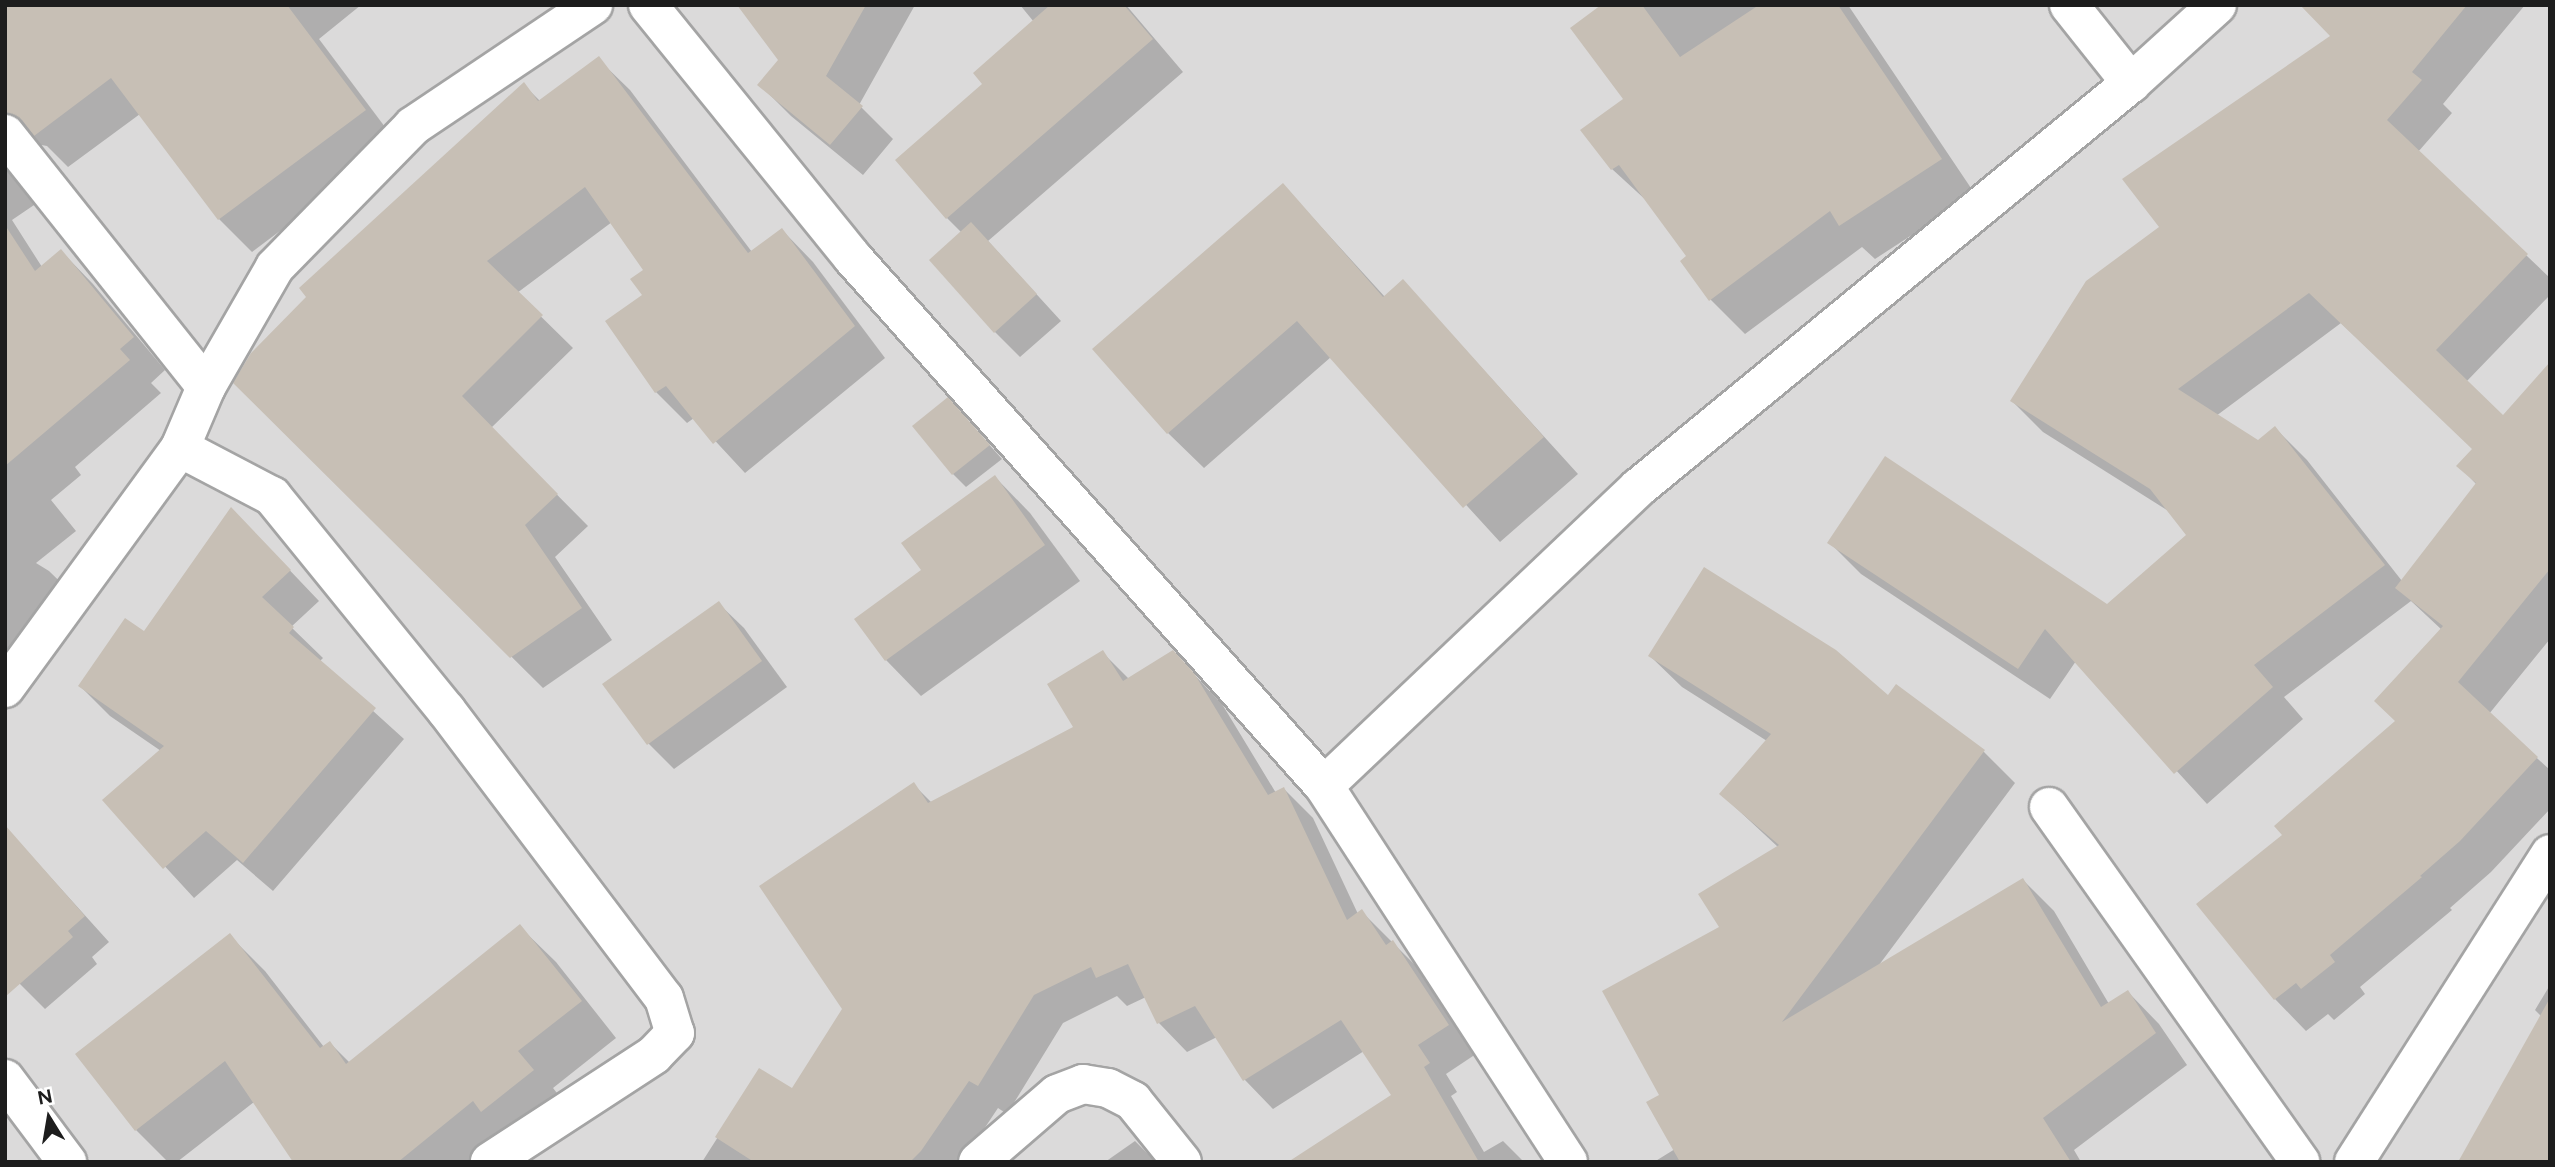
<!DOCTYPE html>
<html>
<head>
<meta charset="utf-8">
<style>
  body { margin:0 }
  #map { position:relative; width:2555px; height:1167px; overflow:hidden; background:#efece2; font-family:Figtree,sans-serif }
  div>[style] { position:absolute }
  .residential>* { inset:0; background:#dbdada }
  .shadow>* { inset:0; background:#0003 }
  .building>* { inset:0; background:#c7bfb5 }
  .roads { filter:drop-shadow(2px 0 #a4a4a4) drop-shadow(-2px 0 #a4a4a4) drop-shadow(0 2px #a4a4a4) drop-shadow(0 -2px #a4a4a4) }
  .street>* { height:38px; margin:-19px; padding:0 19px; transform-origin:19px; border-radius:19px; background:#fff }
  span { translate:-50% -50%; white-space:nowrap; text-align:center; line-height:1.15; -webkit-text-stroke:5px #fff; paint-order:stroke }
  .frame { position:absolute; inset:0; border:7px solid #1d1d1d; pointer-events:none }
  .north { position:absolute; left:14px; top:1083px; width:70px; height:70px; -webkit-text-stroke:5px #fff; paint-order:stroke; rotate:349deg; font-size:19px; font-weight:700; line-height:28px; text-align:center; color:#1d1d1d }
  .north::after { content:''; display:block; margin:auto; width:24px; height:32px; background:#1d1d1d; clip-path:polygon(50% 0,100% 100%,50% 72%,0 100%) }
</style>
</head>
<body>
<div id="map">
  <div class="residential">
    <i style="clip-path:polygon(5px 5px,2550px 5px,2550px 1162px,5px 1162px)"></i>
  </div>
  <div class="shadow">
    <i style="clip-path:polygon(5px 5px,361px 5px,319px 39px,397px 143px,252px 252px,219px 219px,140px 114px,68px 167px,47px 146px,36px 144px,37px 203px,12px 220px,42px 267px,61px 251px,93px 284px,165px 370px,151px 383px,161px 393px,75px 467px,81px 475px,51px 500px,76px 531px,36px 563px,49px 571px,82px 603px,20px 702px,5px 711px)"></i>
    <i style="clip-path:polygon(738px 5px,915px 5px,859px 105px,893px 139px,863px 175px,791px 116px,760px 85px,780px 60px)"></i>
    <i style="clip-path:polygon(1020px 5px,1126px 5px,1183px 72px,988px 241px,1061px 321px,1020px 357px,995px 332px,962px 233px,947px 218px,985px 84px,1034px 22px)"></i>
    <i style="clip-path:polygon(1604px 5px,1848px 5px,1975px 194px,1875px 259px,1862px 247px,1745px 334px,1711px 300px,1689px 256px,1648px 202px,1612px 169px,1583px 130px,1625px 100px)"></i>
    <i style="clip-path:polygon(evenodd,2335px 5px,2525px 5px,2443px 104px,2452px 113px,2418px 152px,2550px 278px,2550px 295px,2466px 382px,2503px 417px,2550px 402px,2550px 639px,2489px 714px,2550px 770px,2550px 809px,2491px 872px,2450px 908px,2452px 910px,2360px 987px,2365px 994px,2334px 1020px,2328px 1014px,2306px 1031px,2275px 999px,2284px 835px,2396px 722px,2442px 630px,2411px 601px,2284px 697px,2303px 719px,2207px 804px,2076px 661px,2050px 699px,1861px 574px,1830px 543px,2107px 606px,2189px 535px,2170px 512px,2043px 432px,2012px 401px,2161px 227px,2333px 37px,2335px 5px,2341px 323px,2474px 449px,2459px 466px,2477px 485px,2402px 581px,2307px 460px,2275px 428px,2258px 442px,2216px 416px,2341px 323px)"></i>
    <i style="clip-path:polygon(598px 59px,630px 90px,752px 252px,782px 230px,813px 262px,885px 358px,745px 473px,694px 418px,687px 423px,656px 392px,645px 296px,645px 270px,612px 222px,517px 293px,573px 348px,491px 428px,588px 526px,555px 557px,612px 640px,543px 688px,235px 383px,524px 85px,541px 102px)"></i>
    <i style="clip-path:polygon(1283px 185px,1385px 297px,1403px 281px,1578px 474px,1500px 542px,1331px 357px,1204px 468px,1168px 433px)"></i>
    <i style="clip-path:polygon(960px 412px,1002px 459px,966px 487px,953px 474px)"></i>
    <i style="clip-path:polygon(995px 477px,1030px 513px,1080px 581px,921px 696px,886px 660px,923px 570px)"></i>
    <i style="clip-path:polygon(260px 539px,319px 601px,291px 627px,323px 658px,319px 662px,404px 739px,273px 891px,237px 860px,194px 898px,104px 800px,161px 751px,110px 716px,80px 686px)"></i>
    <i style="clip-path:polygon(718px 603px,744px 628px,787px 687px,674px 769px,649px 744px,605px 684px)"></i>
    <i style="clip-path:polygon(1102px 652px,1129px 679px,1173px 652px,1222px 704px,1276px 793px,1284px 789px,1313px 818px,1358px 914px,1362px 912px,1421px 971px,1476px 1054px,1446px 1074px,1457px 1092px,1451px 1096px,1484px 1152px,1503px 1141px,1524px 1162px,1308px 1162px,1393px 1095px,1364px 1051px,1273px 1109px,1245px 1080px,1217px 1037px,1187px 1052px,1159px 1023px,1146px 997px,1127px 1006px,1117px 996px,1063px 1023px,1007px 1114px,998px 1108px,962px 1162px,702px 1162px,760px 1071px,792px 1091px,844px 1009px,914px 785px,932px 803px,1076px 727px)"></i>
    <i style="clip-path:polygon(1650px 656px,1888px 698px,1897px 687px,1984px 752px,2015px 783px,1879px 965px,2023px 880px,2054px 911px,2109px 1004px,2128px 992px,2159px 1024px,2187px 1065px,2074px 1150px,2081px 1162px,1654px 1162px,1675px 1149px,1661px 1095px,1721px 928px,1778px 847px,1721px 794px,1767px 741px,1682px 687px)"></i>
    <i style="clip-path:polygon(7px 829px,109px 942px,92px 957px,97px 964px,45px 1009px,20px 984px)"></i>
    <i style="clip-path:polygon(520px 927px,556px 962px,616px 1038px,553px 1088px,568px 1107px,478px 1162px,295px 1162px,254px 1102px,177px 1162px,168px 1162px,136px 1130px,230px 936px,265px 971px,324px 1047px,330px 1043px,350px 1063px)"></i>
    <i style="clip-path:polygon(2550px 985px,2550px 1162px,2541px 1016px,2535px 1010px)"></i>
    <i style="clip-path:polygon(1135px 1141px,1156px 1162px,1105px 1162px)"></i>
  </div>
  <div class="building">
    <i style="clip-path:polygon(5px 5px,287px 5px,366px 110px,218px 220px,111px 78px,34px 136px,22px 120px,5px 113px)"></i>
    <i style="clip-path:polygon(737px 5px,866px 5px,826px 76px,863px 106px,830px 145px,757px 85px,778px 60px)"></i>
    <i style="clip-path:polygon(1050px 5px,1124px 5px,1153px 39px,946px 219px,895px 160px,982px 84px,973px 73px)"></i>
    <i style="clip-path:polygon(1601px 5px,1642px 5px,1680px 57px,1759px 5px,1838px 5px,1942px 159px,1839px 226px,1830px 211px,1709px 301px,1680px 261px,1686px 256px,1619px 165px,1611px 170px,1580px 130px,1623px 99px,1570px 28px)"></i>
    <i style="clip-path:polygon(2300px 5px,2467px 5px,2412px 72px,2422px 80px,2387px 120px,2528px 254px,2436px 350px,2503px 415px,2550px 362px,2550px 569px,2458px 682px,2538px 757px,2460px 841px,2420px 876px,2422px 877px,2330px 955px,2335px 962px,2301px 989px,2296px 983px,2274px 1000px,2196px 904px,2282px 835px,2274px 826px,2395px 721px,2374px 701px,2443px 626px,2395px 588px,2476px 483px,2456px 466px,2472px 449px,2309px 293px,2178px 389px,2258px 440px,2275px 426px,2385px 565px,2254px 665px,2273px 687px,2174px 774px,2045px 629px,2018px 669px,1827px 543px,1885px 456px,2107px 604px,2186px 535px,2150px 489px,2010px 401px,2086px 281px,2159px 227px,2122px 179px,2330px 36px)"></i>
    <i style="clip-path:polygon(599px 56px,748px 253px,782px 228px,855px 326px,713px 444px,666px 386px,655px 393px,605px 321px,642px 295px,630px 279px,643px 270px,585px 187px,487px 261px,543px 315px,462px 396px,558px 494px,525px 525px,582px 608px,510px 658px,233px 383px,251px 353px,306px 297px,299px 288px,524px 82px,538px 101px)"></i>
    <i style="clip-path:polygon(1283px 183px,1383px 297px,1403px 279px,1544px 437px,1463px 508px,1297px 321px,1167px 434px,1092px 349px)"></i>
    <i style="clip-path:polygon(971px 222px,1037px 294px,994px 333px,929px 260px)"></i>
    <i style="clip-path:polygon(5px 225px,35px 271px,61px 249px,134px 337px,120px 349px,130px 360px,5px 466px)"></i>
    <i style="clip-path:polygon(948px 397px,990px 445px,952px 475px,912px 426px)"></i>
    <i style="clip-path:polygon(995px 475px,1045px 545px,885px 661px,854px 619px,921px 570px,901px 543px)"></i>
    <i style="clip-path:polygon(231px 507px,291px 570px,262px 597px,294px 627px,289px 633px,376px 708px,243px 863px,206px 831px,163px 869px,102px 800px,164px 746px,78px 686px,125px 618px,144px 631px)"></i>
    <i style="clip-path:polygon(1704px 567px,1836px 650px,1888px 695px,1896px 684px,1985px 750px,1782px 1022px,2023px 878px,2101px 1007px,2128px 990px,2156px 1033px,2043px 1118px,2071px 1162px,1680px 1162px,1646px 1102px,1659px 1095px,1602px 991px,1719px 927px,1698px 894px,1779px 845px,1719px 794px,1771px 734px,1648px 656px)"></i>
    <i style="clip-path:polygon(719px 601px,762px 661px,647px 745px,602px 684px)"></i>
    <i style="clip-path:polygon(1103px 650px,1123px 681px,1173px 650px,1194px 673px,1268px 795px,1284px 787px,1347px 920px,1362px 909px,1386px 945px,1393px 940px,1449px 1025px,1418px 1045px,1430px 1063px,1424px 1067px,1479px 1162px,1288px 1162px,1391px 1095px,1341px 1020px,1243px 1081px,1195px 1006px,1157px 1024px,1128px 964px,1096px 978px,1091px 967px,1034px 995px,978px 1086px,969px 1081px,921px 1151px,910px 1162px,754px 1162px,715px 1137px,759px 1068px,792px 1088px,842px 1009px,759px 886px,914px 782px,928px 803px,1073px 727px,1047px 684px)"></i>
    <i style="clip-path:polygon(5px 825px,85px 916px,68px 931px,73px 937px,5px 997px)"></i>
    <i style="clip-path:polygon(520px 924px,582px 1001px,518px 1051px,534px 1070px,481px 1112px,473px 1101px,398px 1162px,293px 1162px,225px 1061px,135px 1131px,75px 1054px,230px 933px,320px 1048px,330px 1041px,346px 1064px)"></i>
    <i style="clip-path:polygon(2550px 998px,2550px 1162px,2458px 1162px)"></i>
  </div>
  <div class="roads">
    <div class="street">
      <i style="left:648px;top:5px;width:324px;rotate:51deg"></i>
      <i style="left:852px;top:257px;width:709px;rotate:48.26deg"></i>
      <i style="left:1324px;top:786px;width:448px;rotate:57deg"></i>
      <i style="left:2069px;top:5px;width:100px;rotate:51.5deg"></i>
      <i style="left:5px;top:134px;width:323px;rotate:51.5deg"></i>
      <i style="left:180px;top:448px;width:104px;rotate:27.6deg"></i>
      <i style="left:272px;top:496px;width:276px;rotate:50.9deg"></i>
      <i style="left:446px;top:710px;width:361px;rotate:52.9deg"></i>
      <i style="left:664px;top:998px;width:37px;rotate:73deg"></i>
      <i style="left:675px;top:1033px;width:30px;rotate:134deg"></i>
      <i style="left:654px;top:1055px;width:196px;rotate:146.9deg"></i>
      <i style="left:5px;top:688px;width:297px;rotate:-53.9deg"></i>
      <i style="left:180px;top:448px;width:66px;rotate:-66.9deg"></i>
      <i style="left:206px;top:387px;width:138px;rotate:-60.1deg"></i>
      <i style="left:275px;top:267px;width:197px;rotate:-45.6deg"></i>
      <i style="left:413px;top:126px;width:217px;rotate:-33.9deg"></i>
      <i style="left:1324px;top:786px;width:433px;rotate:-43.5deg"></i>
      <i style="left:1638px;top:488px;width:638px;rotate:-39.4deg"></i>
      <i style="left:2131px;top:83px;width:116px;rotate:-42.2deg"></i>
      <i style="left:2049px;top:807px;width:435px;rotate:54.7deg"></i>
      <i style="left:5px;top:1079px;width:104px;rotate:53.2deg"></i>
      <i style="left:978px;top:1162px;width:104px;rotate:-40.7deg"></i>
      <i style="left:1057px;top:1094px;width:28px;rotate:-21deg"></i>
      <i style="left:1083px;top:1084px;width:25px;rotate:9deg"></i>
      <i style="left:1108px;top:1088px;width:28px;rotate:27deg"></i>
      <i style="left:1133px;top:1101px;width:78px;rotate:51.2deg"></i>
      <i style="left:2354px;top:1162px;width:365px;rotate:-57.5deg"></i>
    </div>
  </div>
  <div class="frame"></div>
  <div class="north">N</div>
</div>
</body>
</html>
